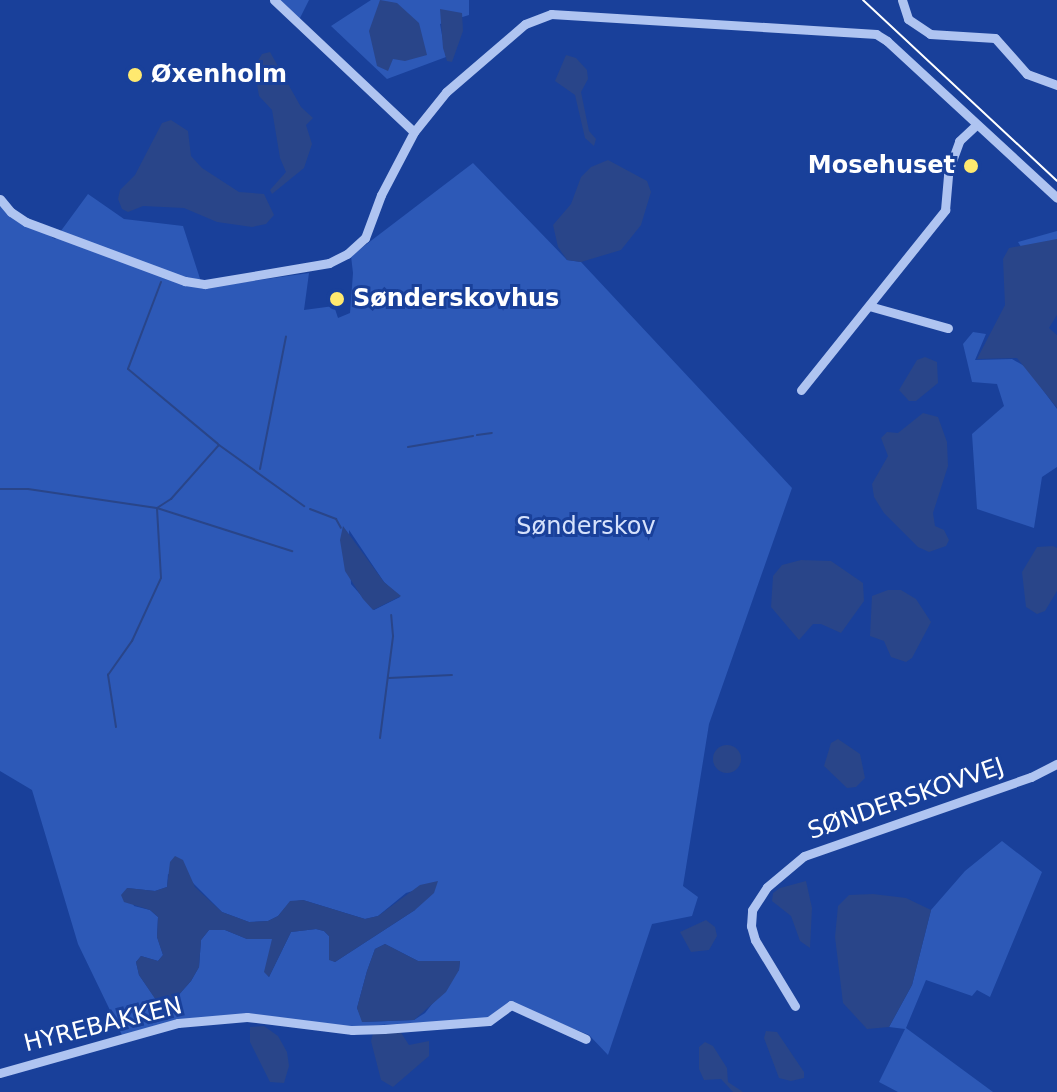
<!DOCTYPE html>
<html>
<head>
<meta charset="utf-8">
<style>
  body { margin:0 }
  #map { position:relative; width:1057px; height:1092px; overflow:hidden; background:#19409a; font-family:"DejaVu Sans",sans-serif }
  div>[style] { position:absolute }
  .green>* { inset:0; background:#2d59b7 }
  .water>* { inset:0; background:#294589 }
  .round { border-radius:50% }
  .stream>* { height:2px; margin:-1px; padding:0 1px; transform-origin:1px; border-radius:1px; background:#294589 }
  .minor>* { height:9px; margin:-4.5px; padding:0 4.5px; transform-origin:4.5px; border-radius:4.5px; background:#afc4f1 }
  .tram>* { height:2px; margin:-1px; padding:0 1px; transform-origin:1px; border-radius:1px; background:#fff }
  .dots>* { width:22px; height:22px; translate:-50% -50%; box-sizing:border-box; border:4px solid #19409a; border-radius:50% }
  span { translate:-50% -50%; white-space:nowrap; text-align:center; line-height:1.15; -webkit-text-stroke:6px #19409a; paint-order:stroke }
  .poi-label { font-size:24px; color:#fff; font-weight:700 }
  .left { translate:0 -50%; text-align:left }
  .right { translate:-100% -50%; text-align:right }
  .park-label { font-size:24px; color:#d6e2fc }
  .street-label { font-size:24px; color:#fff }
</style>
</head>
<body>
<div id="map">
  <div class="green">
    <i style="clip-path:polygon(279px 0,309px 0,299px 20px)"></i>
    <i style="clip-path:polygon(371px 0,469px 0,469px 15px,440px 24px,446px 57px,387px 79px,331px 26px)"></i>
    <i style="clip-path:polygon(evenodd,473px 163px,567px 260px,581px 262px,792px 488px,709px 724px,683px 886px,698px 897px,692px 916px,652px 924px,608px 1055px,589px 1035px,511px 1003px,485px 1019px,343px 1027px,248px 1015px,122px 1035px,78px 944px,32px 790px,0 771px,0 206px,55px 239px,88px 194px,124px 219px,183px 226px,203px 288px,309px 273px,304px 310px,334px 306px,338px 318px,350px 313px,353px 273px,351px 256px,473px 163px,349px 530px,384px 582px,400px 597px,374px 610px,351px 584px,349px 530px,473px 163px,168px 874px,191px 881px,222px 912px,249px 922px,268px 921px,278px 916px,290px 902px,303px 900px,365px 919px,378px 916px,406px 893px,416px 890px,415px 910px,335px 962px,329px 959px,329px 936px,324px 931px,316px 929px,291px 932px,269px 977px,265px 972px,273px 939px,247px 939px,225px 930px,209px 930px,201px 940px,199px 967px,191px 981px,168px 1007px,162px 1008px,139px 975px,136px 962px,141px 956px,158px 961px,163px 955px,157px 937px,158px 917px,150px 910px,134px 906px,127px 888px,155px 891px,167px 887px,168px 874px,473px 163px,385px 944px,418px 961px,460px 961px,459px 970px,425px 1013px,414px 1020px,363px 1022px,357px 1008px,367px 971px,375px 949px,385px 944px)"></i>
    <i style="clip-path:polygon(1057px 231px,1057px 243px,1023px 250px,1018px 242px)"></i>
    <i style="clip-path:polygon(973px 332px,986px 334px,975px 360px,1012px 359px,1026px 367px,1057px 409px,1057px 467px,1042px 477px,1034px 528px,977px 509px,972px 434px,1004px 406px,997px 384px,972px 382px,963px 344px)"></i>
    <i style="clip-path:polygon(1002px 841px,1042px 872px,990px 997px,977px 990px,972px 996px,926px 980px,906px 1028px,993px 1092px,898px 1092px,879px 1082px,905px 1029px,889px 1027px,912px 985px,931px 910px,965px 871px)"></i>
  </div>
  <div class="water">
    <i style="clip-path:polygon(380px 0,397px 3px,419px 23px,427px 55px,405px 61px,393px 59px,388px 71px,377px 66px,369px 31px)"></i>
    <i style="clip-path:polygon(440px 9px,462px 13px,463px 31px,452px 62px,447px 61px,443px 48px)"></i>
    <i style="clip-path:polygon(270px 52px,301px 107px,313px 118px,306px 125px,312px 144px,304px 168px,272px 194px,270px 190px,286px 172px,280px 158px,272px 110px,259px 96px,254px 67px,262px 54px)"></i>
    <i style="clip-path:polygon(566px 55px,576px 58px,587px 70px,588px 79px,581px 92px,589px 131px,596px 139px,594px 146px,585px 138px,575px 95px,555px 81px)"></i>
    <i style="clip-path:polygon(171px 120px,188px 131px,191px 156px,202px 168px,239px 192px,264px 194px,274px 215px,266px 224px,252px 227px,217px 222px,184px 208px,143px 206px,128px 212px,122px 209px,118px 199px,120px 190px,135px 175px,162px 123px)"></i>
    <i style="clip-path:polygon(608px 160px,647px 181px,651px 192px,641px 225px,621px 250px,581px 262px,567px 260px,558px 247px,553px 225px,571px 204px,581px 177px,591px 167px)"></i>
    <i style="clip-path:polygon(1057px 239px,1057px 315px,1049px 328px,1057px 335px,1057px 408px,1017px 358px,977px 359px,1005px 305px,1003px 259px,1009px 248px)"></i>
    <i style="clip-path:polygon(925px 357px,937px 362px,938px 383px,916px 401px,909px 401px,899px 390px,917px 360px)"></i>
    <i style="clip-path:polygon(923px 413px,938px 417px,947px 442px,948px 466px,933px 513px,935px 526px,944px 530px,949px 540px,946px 546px,929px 552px,918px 547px,884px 513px,874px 497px,872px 484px,888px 456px,881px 438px,887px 432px,898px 433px)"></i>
    <i style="clip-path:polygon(343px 526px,384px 582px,401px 596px,373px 610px,363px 599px,345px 571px,340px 540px)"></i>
    <i style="clip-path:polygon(1053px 546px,1057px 548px,1057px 591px,1045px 611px,1037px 614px,1026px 607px,1022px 572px,1037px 547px)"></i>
    <i style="clip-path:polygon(801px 560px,831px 561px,863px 583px,864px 601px,841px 633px,821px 624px,813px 624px,799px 640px,771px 607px,773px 576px,782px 565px)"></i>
    <i style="clip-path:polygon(888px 590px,901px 590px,916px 599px,931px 622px,912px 658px,906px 662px,891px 657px,884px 641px,870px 636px,872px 596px)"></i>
    <i style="clip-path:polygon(838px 739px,860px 754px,865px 778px,856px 787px,847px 788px,824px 766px,831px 743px)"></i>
    <i class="round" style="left:713px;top:745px;width:28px;height:28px"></i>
    <i style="clip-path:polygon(175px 856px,183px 860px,195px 887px,222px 912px,249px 922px,268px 921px,278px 916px,290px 901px,303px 900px,365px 919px,378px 916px,420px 885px,438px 881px,434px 893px,415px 910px,335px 962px,329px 960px,329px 936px,324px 931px,316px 929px,291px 932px,269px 977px,264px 972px,272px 939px,247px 939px,225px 930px,209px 930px,201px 940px,199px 967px,191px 981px,168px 1007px,162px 1009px,139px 975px,136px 962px,141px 956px,158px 961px,163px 955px,157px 937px,158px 917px,150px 910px,124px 902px,121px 895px,127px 888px,155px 891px,167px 887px,170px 862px)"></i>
    <i style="clip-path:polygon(806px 881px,812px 908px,810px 948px,800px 941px,791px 916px,772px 901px,773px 893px,780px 888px)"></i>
    <i style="clip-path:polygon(873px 894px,906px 898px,931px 910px,912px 985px,889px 1027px,867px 1029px,843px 1003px,835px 937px,838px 906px,849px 895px)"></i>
    <i style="clip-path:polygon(706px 920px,715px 927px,717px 936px,709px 950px,691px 952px,680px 932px)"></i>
    <i style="clip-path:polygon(385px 944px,418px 961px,460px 961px,459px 970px,446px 992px,414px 1020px,362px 1022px,357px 1008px,367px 971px,375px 949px)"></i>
    <i style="clip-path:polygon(264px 1026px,278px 1036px,287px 1052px,289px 1066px,284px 1083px,270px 1082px,250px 1042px,250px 1027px)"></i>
    <i style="clip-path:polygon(400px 1031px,409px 1045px,429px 1041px,429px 1056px,393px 1087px,381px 1080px,371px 1041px,373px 1033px)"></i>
    <i style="clip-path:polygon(766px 1031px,777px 1032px,804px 1072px,804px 1078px,791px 1081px,779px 1078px,764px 1038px)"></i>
    <i style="clip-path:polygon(705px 1042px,713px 1046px,727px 1068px,728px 1082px,743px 1092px,733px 1092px,721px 1079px,704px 1080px,699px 1069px,699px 1047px)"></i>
  </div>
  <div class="stream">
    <i style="left:161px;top:282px;width:93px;rotate:110.8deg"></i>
    <i style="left:128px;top:369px;width:117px;rotate:39.8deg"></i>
    <i style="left:477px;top:435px;width:15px;rotate:-8deg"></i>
    <i style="left:408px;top:447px;width:66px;rotate:-9.6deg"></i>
    <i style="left:260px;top:469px;width:135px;rotate:-78.9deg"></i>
    <i style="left:0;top:489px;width:28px"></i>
    <i style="left:28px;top:489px;width:130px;rotate:8.4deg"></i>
    <i style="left:157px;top:508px;width:142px;rotate:17.7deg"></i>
    <i style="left:310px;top:509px;width:28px;rotate:21deg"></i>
    <i style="left:336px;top:519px;width:10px;rotate:61deg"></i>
    <i style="left:389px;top:678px;width:63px;rotate:-2.7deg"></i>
    <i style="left:116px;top:727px;width:53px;rotate:-98.7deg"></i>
    <i style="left:108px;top:675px;width:42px;rotate:-54.8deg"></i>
    <i style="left:132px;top:641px;width:69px;rotate:-65.3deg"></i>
    <i style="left:161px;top:578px;width:70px;rotate:-93.3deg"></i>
    <i style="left:157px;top:508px;width:17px;rotate:-33deg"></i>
    <i style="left:171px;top:499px;width:72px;rotate:-48.4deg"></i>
    <i style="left:219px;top:445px;width:105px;rotate:35.7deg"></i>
    <i style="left:380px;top:738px;width:103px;rotate:-82.7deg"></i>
    <i style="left:393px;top:636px;width:21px;rotate:-95deg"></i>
  </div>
  <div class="minor">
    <i style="left:274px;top:0;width:192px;rotate:43.3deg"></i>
    <i style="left:902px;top:0;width:20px;rotate:72deg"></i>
    <i style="left:908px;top:19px;width:27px;rotate:34deg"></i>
    <i style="left:930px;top:34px;width:65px;rotate:3.5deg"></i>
    <i style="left:995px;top:38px;width:48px;rotate:48.4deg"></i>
    <i style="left:1027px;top:74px;width:32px;rotate:20deg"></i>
    <i style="left:0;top:199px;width:17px;rotate:50deg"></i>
    <i style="left:11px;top:212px;width:18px;rotate:34deg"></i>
    <i style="left:26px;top:222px;width:170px;rotate:20.4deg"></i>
    <i style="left:185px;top:281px;width:20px;rotate:9deg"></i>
    <i style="left:205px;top:284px;width:126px;rotate:-9.6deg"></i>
    <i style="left:329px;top:263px;width:20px;rotate:-27deg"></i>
    <i style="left:347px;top:254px;width:24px;rotate:-42deg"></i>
    <i style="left:365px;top:238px;width:46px;rotate:-69.6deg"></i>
    <i style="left:381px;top:195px;width:71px;rotate:-62.4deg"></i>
    <i style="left:414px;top:132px;width:51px;rotate:-51.3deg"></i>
    <i style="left:446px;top:92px;width:104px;rotate:-40.7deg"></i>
    <i style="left:525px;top:24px;width:28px;rotate:-21deg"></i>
    <i style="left:551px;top:14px;width:326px;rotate:3.5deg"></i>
    <i style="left:876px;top:34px;width:13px;rotate:32deg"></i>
    <i style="left:887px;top:41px;width:231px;rotate:42.7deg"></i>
    <i style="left:869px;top:306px;width:82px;rotate:15.6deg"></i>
    <i style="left:801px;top:390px;width:231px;rotate:-51.3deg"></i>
    <i style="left:945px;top:210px;width:38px;rotate:-85deg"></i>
    <i style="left:948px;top:172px;width:33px;rotate:-70deg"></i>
    <i style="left:959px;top:141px;width:23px;rotate:-43deg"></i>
    <i style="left:795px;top:1006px;width:77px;rotate:-121.2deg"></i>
    <i style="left:755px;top:940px;width:15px;rotate:-106deg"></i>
    <i style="left:751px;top:926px;width:16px;rotate:-86deg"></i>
    <i style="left:752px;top:910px;width:27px;rotate:-57deg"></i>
    <i style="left:767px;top:887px;width:48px;rotate:-40deg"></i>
    <i style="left:804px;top:856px;width:240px;rotate:-19.2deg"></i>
    <i style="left:1031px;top:777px;width:29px;rotate:-27deg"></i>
    <i style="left:0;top:1073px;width:185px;rotate:-15.7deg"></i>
    <i style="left:178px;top:1023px;width:69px;rotate:-5deg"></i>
    <i style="left:247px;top:1017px;width:106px;rotate:7.1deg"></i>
    <i style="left:352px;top:1030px;width:32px;rotate:-2deg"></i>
    <i style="left:384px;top:1029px;width:105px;rotate:-4.4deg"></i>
    <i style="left:489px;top:1021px;width:27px;rotate:-36deg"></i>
    <i style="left:511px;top:1005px;width:82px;rotate:24.4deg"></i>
  </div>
  <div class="tram">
    <i style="left:863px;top:0;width:265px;rotate:43deg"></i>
  </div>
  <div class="dots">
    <i style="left:135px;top:75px;background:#ffe96f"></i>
    <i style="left:971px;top:166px;background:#ffe96f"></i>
    <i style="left:337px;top:299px;background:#ffe96f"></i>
  </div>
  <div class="poi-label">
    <span class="left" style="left:151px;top:75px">Øxenholm</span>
    <span class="right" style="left:955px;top:166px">Mosehuset</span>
    <span class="left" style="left:353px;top:299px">Sønderskovhus</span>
  </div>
  <div class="park-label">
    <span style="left:586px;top:527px">Sønderskov</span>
  </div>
  <div class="street-label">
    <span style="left:906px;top:799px;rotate:-19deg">SØNDERSKOVVEJ</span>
    <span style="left:103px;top:1025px;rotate:-14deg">HYREBAKKEN</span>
  </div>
</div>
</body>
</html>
